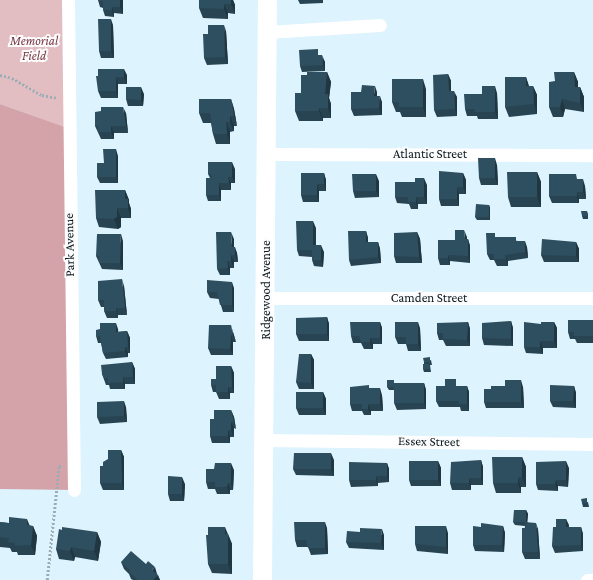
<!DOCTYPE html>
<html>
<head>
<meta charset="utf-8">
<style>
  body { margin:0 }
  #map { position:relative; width:593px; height:580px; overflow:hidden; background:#ddf3fe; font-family:"Crimson Pro",serif }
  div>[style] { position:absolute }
  .green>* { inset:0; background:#e2bec3 }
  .forest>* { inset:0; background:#d4a2a9 }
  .path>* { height:2.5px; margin-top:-1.25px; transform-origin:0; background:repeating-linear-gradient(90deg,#9aadb6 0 2px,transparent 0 4px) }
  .street>* { height:13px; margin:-6.5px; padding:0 6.5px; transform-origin:6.5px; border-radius:6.5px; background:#fff }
  .secondary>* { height:19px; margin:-9.5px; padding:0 9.5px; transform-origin:9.5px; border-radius:9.5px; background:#fff }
  .wall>* { inset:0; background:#284452 }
  .shaded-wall>* { inset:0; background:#203742 }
  .building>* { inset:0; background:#2e4f5f }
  span { translate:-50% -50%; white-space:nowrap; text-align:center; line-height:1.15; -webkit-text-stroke:4px #fcfcfc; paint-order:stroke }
  .park-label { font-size:13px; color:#773844; font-style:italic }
  .street-label { font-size:13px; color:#0b191f }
</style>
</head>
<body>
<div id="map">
  <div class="green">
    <i style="clip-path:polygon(0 0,68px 0,68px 128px,0 104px)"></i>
  </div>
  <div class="forest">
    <i style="clip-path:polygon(0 104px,68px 128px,74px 490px,0 489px)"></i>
  </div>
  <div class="path">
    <i style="left:0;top:75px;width:12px;rotate:14deg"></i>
    <i style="left:12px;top:78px;width:34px;rotate:30deg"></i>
    <i style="left:42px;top:95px;width:15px;rotate:11deg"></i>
    <i style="left:47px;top:580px;width:115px;rotate:-84deg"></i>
    <i style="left:59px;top:466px;width:3px"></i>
  </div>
  <div class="street">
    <i style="left:68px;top:0;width:490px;rotate:89.3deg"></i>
    <i style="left:267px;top:32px;width:113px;rotate:-3.5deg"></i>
    <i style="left:267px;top:154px;width:326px;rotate:0.2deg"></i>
    <i style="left:266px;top:298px;width:327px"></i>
    <i style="left:265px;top:440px;width:328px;rotate:0.7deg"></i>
    <i style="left:587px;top:580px;width:6px"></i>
  </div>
  <div class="secondary">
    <i style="left:262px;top:580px;width:580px;rotate:-89.51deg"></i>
  </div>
  <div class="wall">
    <i style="clip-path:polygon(98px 0,123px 0,123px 14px,114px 13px,114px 17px,105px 16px,103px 10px,103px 8px,100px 7px)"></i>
    <i style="clip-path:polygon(199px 0,233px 0,235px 5px,235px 14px,228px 13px,228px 19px,203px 18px,199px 8px)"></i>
    <i style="clip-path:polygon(298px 0,323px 0,323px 3px,300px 4px)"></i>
    <i style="clip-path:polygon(113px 25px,114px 58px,101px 58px,99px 51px)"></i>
    <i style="clip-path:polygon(226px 31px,228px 64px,207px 65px,204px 58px,208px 34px)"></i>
    <i style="clip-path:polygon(320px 55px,325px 62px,325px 71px,302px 72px,300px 66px)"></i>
    <i style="clip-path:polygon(327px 72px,331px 82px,329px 98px,331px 104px,331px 118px,323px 118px,323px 121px,299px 121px,295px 111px,307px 75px)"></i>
    <i style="clip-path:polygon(574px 72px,578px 82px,578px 87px,580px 87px,584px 97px,584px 112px,565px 109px,563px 117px,553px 117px,549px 107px,555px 81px)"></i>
    <i style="clip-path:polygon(448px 74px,451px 81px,451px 91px,457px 97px,457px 116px,437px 117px,434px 110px)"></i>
    <i style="clip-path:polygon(127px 75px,127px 84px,118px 84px,118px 98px,101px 98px,98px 91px,98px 76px)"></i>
    <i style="clip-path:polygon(526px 77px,529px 86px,533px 86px,537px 95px,537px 114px,509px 117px,505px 107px)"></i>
    <i style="clip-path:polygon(426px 89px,426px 117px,402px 117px,400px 112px,396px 112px,392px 102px)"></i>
    <i style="clip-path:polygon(377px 92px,377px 96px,382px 102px,382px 115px,354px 116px,351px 109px)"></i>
    <i style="clip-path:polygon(497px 93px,498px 119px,478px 119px,477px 116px,467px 116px,465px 109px,482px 94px)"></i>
    <i style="clip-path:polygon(144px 94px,143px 106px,128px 106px,126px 99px)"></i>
    <i style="clip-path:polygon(231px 99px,234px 109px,237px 126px,234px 126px,234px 131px,230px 132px,230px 144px,216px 144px,213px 134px,211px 123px,203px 123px,199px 113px)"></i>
    <i style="clip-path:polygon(126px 113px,128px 133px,114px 133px,114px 139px,101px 139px,95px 126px)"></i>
    <i style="clip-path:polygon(118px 156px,118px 183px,100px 183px,97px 177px,104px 163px)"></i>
    <i style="clip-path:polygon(497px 165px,498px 185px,481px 185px,479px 178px)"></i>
    <i style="clip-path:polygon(235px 169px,235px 183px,231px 183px,231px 190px,221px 190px,221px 201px,208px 201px,206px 195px,210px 178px,208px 174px)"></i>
    <i style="clip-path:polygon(537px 172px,541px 182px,541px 207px,511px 207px,508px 197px)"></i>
    <i style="clip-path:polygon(324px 173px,326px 180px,326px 191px,319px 191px,319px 202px,303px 202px,301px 195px)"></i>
    <i style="clip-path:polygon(463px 173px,466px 180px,466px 194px,459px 194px,459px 206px,441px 206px,439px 199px)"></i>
    <i style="clip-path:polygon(578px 179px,585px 186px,586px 199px,579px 199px,579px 203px,552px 203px,549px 196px)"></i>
    <i style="clip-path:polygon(379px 181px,379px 197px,355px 198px,353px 191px)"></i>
    <i style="clip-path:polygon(427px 185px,427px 204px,418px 204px,418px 209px,411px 209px,409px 204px,397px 203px,395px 197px)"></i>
    <i style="clip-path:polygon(125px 190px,129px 200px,129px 203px,131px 209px,131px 218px,121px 218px,121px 227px,118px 229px,99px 227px,96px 218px)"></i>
    <i style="clip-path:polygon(489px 205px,490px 208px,490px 220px,477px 220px,475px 217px)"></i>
    <i style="clip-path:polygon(587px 211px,588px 214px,588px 219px,583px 219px,582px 216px)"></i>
    <i style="clip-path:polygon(316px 228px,316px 245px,324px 252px,323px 267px,314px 266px,312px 260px,312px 257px,299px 256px,297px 250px)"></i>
    <i style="clip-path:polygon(366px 231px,368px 238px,368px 242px,378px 242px,380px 249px,381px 263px,351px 266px,349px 260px)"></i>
    <i style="clip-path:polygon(417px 232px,420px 239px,422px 263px,396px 263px,394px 256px)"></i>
    <i style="clip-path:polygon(467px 237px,467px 239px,468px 239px,470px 246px,470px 263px,450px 261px,450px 265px,440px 265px,438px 258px,455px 240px)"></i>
    <i style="clip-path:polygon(496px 237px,518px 241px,527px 247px,528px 258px,508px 261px,508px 266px,497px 266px,494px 260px,490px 260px,487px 254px)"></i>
    <i style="clip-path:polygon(234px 239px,234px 247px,237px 253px,238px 262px,234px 262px,234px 268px,230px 268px,230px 275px,220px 275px,217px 269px)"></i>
    <i style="clip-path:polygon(123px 241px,123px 270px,102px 269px,96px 256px)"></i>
    <i style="clip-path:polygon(576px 242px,579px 249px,579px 262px,544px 262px,541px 255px)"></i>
    <i style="clip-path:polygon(124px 286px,127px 315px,118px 315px,118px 318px,107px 318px,104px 311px,104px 307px,101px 307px,98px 300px)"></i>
    <i style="clip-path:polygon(234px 288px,234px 312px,223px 312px,219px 299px,210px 298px,207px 292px)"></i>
    <i style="clip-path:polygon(327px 317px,329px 324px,329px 341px,299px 341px,296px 334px)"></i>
    <i style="clip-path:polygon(593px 320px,593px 343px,577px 343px,575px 339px,570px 339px,568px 332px)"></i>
    <i style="clip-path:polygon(511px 321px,513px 328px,513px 346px,484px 345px,482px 338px)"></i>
    <i style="clip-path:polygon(380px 322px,382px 328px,382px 344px,373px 344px,373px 349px,364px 349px,361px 343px,353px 343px,351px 336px)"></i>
    <i style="clip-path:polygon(468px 322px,470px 329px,470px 346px,446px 346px,443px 340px,439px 340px,437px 333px)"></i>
    <i style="clip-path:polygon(554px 322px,557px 328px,557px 348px,543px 348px,543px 354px,526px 353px,524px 347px,541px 324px)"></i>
    <i style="clip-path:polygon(420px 328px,421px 351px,408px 351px,406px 344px,398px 344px,395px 337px)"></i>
    <i style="clip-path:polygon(118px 329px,118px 332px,127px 331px,130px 338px,130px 353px,128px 353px,128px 357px,106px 359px,103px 353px,101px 343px,98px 343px,96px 336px)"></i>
    <i style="clip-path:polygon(233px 332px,236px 342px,233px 342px,233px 355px,211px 355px,208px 348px)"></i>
    <i style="clip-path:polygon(311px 354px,314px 360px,314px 389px,299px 389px,296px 382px)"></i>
    <i style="clip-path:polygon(431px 360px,432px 365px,430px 365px,431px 372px,424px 372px,423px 369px,424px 364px,424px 362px)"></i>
    <i style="clip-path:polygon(132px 362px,135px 369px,135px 384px,125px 384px,125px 389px,110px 389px,109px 385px,106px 385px,102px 374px)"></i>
    <i style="clip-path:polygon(231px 366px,234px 373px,234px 393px,230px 393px,230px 399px,219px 399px,216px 392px,213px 392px,211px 385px,216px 379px)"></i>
    <i style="clip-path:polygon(395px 383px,424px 383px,426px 390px,426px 409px,397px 410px,394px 403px,394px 390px,389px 390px,387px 387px)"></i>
    <i style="clip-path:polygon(445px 386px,467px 386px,469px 392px,469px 411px,461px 411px,460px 407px,439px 407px,436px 401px)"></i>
    <i style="clip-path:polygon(574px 386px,576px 393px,576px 408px,553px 407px,550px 401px)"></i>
    <i style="clip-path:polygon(523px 387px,524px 408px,486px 408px,484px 402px,491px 389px)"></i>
    <i style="clip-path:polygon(370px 388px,382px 395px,383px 411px,371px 411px,371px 415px,364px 415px,362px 411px,352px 411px,350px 404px)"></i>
    <i style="clip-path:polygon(323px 392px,326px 399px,326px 415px,299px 415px,296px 408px)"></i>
    <i style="clip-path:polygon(126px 407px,127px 422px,100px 424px,97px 417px)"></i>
    <i style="clip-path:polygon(231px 410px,234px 417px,236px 429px,234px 428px,234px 437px,230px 437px,230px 443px,212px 443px,210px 436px,214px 419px)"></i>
    <i style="clip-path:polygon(121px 450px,124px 457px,124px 490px,103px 490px,100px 483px,103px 466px)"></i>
    <i style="clip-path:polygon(522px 457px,526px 467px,526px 487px,521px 487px,521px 493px,496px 493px,493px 483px)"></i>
    <i style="clip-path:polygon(334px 460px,334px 476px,296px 475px,293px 469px)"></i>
    <i style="clip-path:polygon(481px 460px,483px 467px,483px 485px,471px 485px,471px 490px,452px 490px,450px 483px)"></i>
    <i style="clip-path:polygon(438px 461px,441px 468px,441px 486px,411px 486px,409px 480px)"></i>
    <i style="clip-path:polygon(387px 463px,389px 469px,389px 482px,378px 483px,378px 486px,351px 487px,349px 480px)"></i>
    <i style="clip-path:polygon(569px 468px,568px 487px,558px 486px,558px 491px,538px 490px,536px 484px)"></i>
    <i style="clip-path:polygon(234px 470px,233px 490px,230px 490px,230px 494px,217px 494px,215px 489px,208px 489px,206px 482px)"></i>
    <i style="clip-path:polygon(185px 484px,184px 501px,170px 501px,168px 494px)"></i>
    <i style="clip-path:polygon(588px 502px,589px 507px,583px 507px,582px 503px)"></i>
    <i style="clip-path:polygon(526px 510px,528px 514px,527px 522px,538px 529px,540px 559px,525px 559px,522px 552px,525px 526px,515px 525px,513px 522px)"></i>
    <i style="clip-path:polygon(566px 519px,569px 527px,581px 527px,583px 534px,583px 551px,555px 553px,552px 546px,556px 527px)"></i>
    <i style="clip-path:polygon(0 522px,33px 526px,37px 536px,35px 555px,18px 555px,17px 552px,12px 552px,10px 548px,0 547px)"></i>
    <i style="clip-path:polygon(503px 526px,505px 533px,504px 552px,475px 551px,473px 545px)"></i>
    <i style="clip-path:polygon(327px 528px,328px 554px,311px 555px,308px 547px,297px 547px,295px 540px)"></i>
    <i style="clip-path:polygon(97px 532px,101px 542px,98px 561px,75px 557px,74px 561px,59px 559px,56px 549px)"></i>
    <i style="clip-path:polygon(360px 532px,384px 535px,384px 550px,349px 548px,346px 542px)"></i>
    <i style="clip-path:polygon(448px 533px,448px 554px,417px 551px,415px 544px)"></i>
    <i style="clip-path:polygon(228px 534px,232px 544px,232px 574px,212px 573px,208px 564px,208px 535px)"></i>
    <i style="clip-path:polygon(121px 562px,157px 574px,160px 580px,133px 580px,131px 579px,129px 574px,124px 569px)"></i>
  </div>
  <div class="shaded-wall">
    <i style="clip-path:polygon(120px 0,123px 0,123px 14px,120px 7px)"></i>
    <i style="clip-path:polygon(231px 0,233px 0,235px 5px,235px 14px,231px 4px)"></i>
    <i style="clip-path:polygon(224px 4px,228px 13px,228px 19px,224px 9px)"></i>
    <i style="clip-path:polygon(112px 7px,114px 13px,114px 17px,112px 10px)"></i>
    <i style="clip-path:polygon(111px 19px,113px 25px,114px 58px,111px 51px)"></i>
    <i style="clip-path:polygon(224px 25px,226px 31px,228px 64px,225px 57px)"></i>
    <i style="clip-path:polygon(322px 55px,325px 62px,325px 71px,323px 65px)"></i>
    <i style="clip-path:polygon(124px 69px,127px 75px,127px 84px,124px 77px)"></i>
    <i style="clip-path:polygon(327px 72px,331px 82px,329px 98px,331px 104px,331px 118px,328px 108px,325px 94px)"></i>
    <i style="clip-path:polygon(574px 72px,578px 82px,578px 97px,575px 87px)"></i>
    <i style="clip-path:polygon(448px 74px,451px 81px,451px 98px,449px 91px)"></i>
    <i style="clip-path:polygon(116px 77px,118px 84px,118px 98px,116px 91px)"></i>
    <i style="clip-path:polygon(526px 77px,529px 87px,526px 86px)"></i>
    <i style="clip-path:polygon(423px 79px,426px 89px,426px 117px,423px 107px)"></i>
    <i style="clip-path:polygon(375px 86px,377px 92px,377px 102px,374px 96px)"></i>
    <i style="clip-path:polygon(495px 86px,497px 93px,498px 119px,495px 112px)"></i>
    <i style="clip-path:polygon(533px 86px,537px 95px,537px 114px,534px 104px)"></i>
    <i style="clip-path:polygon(141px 87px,144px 94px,143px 106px,141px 100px)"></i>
    <i style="clip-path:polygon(580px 87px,584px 97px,584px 112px,580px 103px)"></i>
    <i style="clip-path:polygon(454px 91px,457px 97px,457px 116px,455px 109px)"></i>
    <i style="clip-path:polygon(380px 96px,382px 102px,382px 115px,379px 108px)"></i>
    <i style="clip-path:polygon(231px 99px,234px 109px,237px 126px,234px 116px)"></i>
    <i style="clip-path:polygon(562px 99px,565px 109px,563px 117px,560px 107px)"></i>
    <i style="clip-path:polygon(123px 107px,126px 113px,128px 133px,126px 126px)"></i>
    <i style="clip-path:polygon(319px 108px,323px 118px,323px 121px,319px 111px)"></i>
    <i style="clip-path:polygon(230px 116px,234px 126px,234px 131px,230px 122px)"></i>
    <i style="clip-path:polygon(226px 122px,230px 132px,230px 144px,227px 134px)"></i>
    <i style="clip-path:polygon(111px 126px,114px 133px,114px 139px,111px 132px)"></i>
    <i style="clip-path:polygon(116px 149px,118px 156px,118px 183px,116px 177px)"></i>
    <i style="clip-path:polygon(495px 158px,497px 165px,498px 185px,495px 178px)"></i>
    <i style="clip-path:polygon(232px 162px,235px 169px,235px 183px,232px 177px)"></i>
    <i style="clip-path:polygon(537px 172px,541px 182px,541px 207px,537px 197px)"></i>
    <i style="clip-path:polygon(324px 173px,326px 180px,326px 191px,324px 184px)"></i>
    <i style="clip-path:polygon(463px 173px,466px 180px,466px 194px,463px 187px)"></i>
    <i style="clip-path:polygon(376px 174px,379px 181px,379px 197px,376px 191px)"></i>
    <i style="clip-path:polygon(228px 177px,231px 183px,231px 190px,229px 183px)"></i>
    <i style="clip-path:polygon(424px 178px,427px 185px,427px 204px,424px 197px)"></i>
    <i style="clip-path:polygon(583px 179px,585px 186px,586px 199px,583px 192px)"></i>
    <i style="clip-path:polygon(219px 183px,221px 190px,221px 201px,219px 195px)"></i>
    <i style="clip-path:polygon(317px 184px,319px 191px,319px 202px,317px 195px)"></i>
    <i style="clip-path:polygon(457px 187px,459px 194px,459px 206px,457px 199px)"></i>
    <i style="clip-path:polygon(125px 190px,129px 200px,129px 203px,131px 209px,131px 218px,125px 199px)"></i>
    <i style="clip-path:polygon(577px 192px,579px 199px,579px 203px,577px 196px)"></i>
    <i style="clip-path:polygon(416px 197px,418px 204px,418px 209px,416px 202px)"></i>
    <i style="clip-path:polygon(489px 205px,490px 208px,490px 220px,489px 217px)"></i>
    <i style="clip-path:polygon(117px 208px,121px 218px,121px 227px,118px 229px,114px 219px)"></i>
    <i style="clip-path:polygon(313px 221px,316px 228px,315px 252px,313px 245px)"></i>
    <i style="clip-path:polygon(464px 230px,467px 237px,467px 246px,465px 239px)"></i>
    <i style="clip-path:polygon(366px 231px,368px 238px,368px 249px,366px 242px)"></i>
    <i style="clip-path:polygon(231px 232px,234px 239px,234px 253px,232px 247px)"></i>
    <i style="clip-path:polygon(417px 232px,420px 239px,422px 263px,419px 257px)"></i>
    <i style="clip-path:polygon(121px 234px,123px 241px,123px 270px,120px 263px)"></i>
    <i style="clip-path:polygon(468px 239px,470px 246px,470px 263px,468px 256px)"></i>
    <i style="clip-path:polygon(525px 241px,527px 247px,528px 258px,525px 252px)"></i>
    <i style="clip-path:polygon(378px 242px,380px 249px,381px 263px,378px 257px)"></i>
    <i style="clip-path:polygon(576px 242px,579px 249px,579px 262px,576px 256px)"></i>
    <i style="clip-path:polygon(321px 245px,324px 252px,323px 267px,321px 260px)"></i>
    <i style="clip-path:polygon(235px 247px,237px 253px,238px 262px,235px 255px)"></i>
    <i style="clip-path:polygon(231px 255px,234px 262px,234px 268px,231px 261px)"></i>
    <i style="clip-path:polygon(448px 255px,450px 261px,450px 265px,448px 258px)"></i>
    <i style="clip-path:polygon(505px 255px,508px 261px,508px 266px,506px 259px)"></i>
    <i style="clip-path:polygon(227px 261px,230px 268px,230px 275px,228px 268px)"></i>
    <i style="clip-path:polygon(122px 279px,124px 286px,127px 315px,125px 308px)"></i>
    <i style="clip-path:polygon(232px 282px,234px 288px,234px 312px,232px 305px)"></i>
    <i style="clip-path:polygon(116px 308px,118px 315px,118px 318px,116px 311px)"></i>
    <i style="clip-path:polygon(327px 317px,329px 324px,329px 341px,327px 334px)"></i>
    <i style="clip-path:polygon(511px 321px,513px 328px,513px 346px,511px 339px)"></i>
    <i style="clip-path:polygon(380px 322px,382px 328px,382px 344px,380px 338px)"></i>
    <i style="clip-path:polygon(418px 322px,420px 328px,421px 351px,418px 344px)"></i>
    <i style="clip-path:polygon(468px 322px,470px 329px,470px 346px,467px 340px)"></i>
    <i style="clip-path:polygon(554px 322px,557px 328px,557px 348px,554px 341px)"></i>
    <i style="clip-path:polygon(116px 323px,118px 329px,119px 339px,116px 332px)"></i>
    <i style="clip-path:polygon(231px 325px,233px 332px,236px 342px,233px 335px)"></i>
    <i style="clip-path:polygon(127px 331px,130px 338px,130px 353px,128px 347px)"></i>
    <i style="clip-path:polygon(231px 335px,233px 342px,233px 355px,230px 349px)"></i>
    <i style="clip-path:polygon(370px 338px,373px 344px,373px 349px,370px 342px)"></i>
    <i style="clip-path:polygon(540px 341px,543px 348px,543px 354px,540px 347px)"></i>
    <i style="clip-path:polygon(125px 347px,128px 353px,128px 357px,125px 351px)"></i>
    <i style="clip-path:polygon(311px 354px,314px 360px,314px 389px,311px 383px)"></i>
    <i style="clip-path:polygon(132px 362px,135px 369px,135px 384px,133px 377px)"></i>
    <i style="clip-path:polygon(231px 366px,234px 373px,234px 393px,232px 387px)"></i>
    <i style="clip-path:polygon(123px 377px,125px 384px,125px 389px,123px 382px)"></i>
    <i style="clip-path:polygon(521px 380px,523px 387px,524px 408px,521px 402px)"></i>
    <i style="clip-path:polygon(424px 383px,426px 390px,426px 409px,424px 403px)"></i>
    <i style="clip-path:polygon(467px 386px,469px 392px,469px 411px,467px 404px)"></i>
    <i style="clip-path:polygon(574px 386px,576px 393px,576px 408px,573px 401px)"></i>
    <i style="clip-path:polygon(228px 387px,230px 393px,230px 399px,228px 392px)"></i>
    <i style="clip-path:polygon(380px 388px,382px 395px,383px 411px,380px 404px)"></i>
    <i style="clip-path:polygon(323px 392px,326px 399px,326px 415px,323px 408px)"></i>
    <i style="clip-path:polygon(124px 401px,126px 407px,127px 422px,124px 416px)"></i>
    <i style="clip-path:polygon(368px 404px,371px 411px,371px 415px,368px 409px)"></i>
    <i style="clip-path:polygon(231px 410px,234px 417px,236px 429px,234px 422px)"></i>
    <i style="clip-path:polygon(231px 422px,234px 428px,234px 437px,231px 430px)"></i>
    <i style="clip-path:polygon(228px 430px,230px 437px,230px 443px,228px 436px)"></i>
    <i style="clip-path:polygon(121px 450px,124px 457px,124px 490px,122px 483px)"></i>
    <i style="clip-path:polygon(331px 453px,334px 460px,334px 476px,331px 469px)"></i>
    <i style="clip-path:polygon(522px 457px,526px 467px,526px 487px,522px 477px)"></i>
    <i style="clip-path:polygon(481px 460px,483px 467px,483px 485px,481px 478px)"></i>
    <i style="clip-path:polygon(438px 461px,441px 468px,441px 486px,438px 480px)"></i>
    <i style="clip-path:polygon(566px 461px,569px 468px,568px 487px,566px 480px)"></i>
    <i style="clip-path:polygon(231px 463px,234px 470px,233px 490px,231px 483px)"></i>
    <i style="clip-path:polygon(387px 463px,389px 469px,389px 482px,387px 476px)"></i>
    <i style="clip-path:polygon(376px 476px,378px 483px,378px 486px,376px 480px)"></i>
    <i style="clip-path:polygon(182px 477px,185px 484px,184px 501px,182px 494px)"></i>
    <i style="clip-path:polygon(518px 477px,521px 487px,521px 493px,518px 483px)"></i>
    <i style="clip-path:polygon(469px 478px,471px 485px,471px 490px,469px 483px)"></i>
    <i style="clip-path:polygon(556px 480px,558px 486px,558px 491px,555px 484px)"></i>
    <i style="clip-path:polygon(228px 483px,230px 490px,230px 494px,227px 487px)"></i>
    <i style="clip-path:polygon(526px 510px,528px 514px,527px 526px,526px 522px)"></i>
    <i style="clip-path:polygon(27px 519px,31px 529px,27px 525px)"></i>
    <i style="clip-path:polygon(566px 519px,569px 525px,568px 534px,566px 527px)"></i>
    <i style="clip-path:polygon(325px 522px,327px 528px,328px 554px,325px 548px)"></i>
    <i style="clip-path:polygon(536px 523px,538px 529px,540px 559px,538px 552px)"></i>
    <i style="clip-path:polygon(33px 526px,37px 536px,35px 555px,31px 545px)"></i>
    <i style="clip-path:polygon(446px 526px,448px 533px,448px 554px,446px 547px)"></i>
    <i style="clip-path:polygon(503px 526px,505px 533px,504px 552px,502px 545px)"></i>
    <i style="clip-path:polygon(225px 527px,232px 544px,232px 574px,228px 564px,225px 534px)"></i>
    <i style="clip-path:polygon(581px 527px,583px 534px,583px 551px,581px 545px)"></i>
    <i style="clip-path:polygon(382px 529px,384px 535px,384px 550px,381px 543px)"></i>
    <i style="clip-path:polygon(97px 532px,101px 542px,98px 561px,94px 551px)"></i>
    <i style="clip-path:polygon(71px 547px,75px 557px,74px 561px,70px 551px)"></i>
    <i style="clip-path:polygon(155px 567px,157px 574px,154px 576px,152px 570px)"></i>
    <i style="clip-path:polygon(158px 575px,160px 580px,153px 580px)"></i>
  </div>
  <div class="building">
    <i style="clip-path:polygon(98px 0,120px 0,120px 7px,112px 7px,112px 10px,103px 10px,103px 1px,98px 1px)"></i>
    <i style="clip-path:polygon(199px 0,231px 0,231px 4px,224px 4px,224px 9px,199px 8px)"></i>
    <i style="clip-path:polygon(98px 19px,111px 19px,111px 51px,99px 51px)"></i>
    <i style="clip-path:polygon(208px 25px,224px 25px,225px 57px,204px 58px,203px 34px,208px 34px)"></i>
    <i style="clip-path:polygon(318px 49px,318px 55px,322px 55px,323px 65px,300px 66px,299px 50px)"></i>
    <i style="clip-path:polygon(98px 69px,124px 69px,124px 77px,116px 77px,116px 91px,98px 91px,96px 76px,98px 76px)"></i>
    <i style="clip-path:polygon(307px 72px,327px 72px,325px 94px,328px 94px,328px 108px,319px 108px,319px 111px,295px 111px,295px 93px,301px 93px,301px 75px,307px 75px)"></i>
    <i style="clip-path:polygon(554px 72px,574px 72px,575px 87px,580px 87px,580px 103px,562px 99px,560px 107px,549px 107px,549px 82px,555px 81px)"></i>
    <i style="clip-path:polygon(448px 74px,449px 91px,454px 91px,455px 109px,434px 110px,433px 75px)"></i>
    <i style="clip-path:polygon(505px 77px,526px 77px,526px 86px,533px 86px,534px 104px,505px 107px)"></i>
    <i style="clip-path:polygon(392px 79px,423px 79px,423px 107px,399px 107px,399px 102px,392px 102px)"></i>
    <i style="clip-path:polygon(362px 85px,375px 86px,374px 96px,380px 96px,379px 108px,351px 109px,351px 92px,361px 92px)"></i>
    <i style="clip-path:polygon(482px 86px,495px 86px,495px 112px,475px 112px,475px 109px,465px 109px,464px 94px,482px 94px)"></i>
    <i style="clip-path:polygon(126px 87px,141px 87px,141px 100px,126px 99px)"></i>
    <i style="clip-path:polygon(199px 99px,231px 99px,234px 116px,230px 116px,230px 122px,226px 122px,227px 134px,213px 134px,210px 113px,199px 113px)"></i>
    <i style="clip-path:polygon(101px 107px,123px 107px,126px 126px,111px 126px,111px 132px,98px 132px,98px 126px,95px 126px,95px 112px,101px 111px)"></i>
    <i style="clip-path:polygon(103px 149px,116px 149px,116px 177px,97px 177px,97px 163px,104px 163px)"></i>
    <i style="clip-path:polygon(478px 158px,495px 158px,495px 178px,479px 178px)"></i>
    <i style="clip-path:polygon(208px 162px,232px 162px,232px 177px,228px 177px,229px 183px,219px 183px,219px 195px,206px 195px,206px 178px,212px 178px,211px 174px,208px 174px)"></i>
    <i style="clip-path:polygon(439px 171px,463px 173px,463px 187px,457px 187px,457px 199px,439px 199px)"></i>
    <i style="clip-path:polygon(507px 172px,537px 172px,537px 197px,508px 197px)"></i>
    <i style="clip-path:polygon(301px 173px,324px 173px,324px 184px,317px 184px,317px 195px,301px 195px)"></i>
    <i style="clip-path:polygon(352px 174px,376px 174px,376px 191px,353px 191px)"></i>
    <i style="clip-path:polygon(549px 174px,576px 174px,577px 179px,583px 179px,583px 192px,577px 192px,577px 196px,549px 196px)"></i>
    <i style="clip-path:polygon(415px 178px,424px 178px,424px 197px,416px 197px,416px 202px,408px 202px,408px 197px,395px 197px,395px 182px,415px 182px)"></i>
    <i style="clip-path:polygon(95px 190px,125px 190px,125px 199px,128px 199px,128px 208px,117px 208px,117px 217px,114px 219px,96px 218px)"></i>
    <i style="clip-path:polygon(476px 204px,489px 205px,489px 217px,475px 217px)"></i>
    <i style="clip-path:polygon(581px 211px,587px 211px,587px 216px,582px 216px)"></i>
    <i style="clip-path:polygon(296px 221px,313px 221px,313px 245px,321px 245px,321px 260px,312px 260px,312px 250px,297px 250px)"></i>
    <i style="clip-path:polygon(455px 230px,464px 230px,465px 239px,468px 239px,468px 256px,448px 255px,448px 258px,438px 258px,438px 240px,455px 240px)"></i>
    <i style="clip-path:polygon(348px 231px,366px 231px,366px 242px,378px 242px,378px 257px,349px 260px)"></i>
    <i style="clip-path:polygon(216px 232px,231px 232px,232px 247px,235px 247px,235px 255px,231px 255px,231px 261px,227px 261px,228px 268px,217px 269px)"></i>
    <i style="clip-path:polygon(417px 232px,419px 257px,394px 256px,394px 233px)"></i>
    <i style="clip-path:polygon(486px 233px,495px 233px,495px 237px,516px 237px,516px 241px,525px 241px,525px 252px,505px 255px,506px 259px,494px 259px,494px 254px,487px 254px)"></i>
    <i style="clip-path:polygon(97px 234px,121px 234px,120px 263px,99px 263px,99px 256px,96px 256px)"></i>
    <i style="clip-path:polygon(542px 239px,576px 242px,576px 256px,541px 255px)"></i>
    <i style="clip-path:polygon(122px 279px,125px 308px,116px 308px,116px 311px,104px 311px,104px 300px,98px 300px,98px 281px)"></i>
    <i style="clip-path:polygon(207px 280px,232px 282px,232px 305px,220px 305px,217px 292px,207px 292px)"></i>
    <i style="clip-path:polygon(327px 317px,327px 334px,296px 334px,296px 318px)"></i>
    <i style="clip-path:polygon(568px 320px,593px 320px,593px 336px,574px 336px,574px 332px,568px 332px)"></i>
    <i style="clip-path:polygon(511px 321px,511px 339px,482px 338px,482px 323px)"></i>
    <i style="clip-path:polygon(350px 322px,380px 322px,380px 338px,370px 338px,370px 342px,361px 342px,359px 336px,351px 336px)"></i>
    <i style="clip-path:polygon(395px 322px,418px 322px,418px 344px,406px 344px,406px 337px,395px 337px)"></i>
    <i style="clip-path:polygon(468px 322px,467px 340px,443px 339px,443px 333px,437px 333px,437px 323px)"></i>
    <i style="clip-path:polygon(524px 322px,541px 324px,541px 322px,554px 322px,554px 341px,540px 341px,540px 347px,524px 347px)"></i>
    <i style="clip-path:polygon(100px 323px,116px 323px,116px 332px,127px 331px,128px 347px,125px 347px,125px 351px,103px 353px,100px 336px,96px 336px,96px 330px,100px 329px)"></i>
    <i style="clip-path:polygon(209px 325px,231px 325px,233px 335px,231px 335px,230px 349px,208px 348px)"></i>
    <i style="clip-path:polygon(299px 354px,311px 354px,311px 383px,296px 382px)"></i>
    <i style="clip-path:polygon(430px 357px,430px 362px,424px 362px,423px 358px)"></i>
    <i style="clip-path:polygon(132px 362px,133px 377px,123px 377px,123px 382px,108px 383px,108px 378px,104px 378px,102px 374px,101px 365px)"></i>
    <i style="clip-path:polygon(423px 364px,429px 364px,430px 369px,423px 369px)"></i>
    <i style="clip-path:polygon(216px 366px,231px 366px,232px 387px,228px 387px,228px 392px,216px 392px,216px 385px,211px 385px,211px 379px,216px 379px)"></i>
    <i style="clip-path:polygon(445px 379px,456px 379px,456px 386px,467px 386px,467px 404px,459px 404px,459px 401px,436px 401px,436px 386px,445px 386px)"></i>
    <i style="clip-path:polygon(387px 380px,394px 380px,394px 387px,387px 387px)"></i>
    <i style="clip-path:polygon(505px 380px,521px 380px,521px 402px,484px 402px,484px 389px,491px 389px,491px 386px,505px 386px)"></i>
    <i style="clip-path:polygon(394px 383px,424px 383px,424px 403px,394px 403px)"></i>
    <i style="clip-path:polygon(369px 385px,369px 388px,380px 388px,380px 404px,368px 404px,368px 409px,362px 409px,362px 404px,350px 404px,350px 387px)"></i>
    <i style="clip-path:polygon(550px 385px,574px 386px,573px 401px,550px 401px)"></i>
    <i style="clip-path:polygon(296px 392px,323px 392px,323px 408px,296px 408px)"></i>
    <i style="clip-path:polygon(124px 401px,124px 416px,97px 417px,97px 402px)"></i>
    <i style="clip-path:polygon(214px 410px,231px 410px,234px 422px,231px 422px,231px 430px,228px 430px,228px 436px,210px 436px,210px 419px,214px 419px)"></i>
    <i style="clip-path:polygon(108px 450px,121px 450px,122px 483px,100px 483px,100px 466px,103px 466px,103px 462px,108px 459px)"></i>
    <i style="clip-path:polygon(294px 453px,331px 453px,331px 469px,293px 469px)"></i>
    <i style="clip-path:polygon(492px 457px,522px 457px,522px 477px,518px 477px,518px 483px,493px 483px)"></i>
    <i style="clip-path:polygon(481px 460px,481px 478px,469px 478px,469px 483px,450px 483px,451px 462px)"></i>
    <i style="clip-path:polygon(409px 461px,438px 461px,438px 480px,409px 480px)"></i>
    <i style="clip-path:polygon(566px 461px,566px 480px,556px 480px,555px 484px,536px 484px,536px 462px)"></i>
    <i style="clip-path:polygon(349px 462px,387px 463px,387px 476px,376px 476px,376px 480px,349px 480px)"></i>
    <i style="clip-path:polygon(215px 463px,231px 463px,231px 483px,228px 483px,227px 487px,215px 487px,215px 482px,206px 482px,206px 469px,214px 469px)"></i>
    <i style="clip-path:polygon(168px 476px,182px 477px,182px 494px,168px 494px)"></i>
    <i style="clip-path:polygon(587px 498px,587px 503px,582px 503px,581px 499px)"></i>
    <i style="clip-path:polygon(514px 510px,526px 510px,526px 522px,513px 522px)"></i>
    <i style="clip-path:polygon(9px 517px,27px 519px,27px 525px,33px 526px,31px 545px,15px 546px,15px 543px,8px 542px,9px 538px,0 537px,0 522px,9px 523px)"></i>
    <i style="clip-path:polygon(556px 519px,566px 519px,566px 527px,581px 527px,581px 545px,552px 546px,553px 527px,556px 527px)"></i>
    <i style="clip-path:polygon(294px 522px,325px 522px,325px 548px,308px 548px,306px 540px,295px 540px)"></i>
    <i style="clip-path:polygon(525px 522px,536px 523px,538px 552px,522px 552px,522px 528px,526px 528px)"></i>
    <i style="clip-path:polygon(481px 523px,503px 526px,502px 545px,473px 545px,473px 526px,481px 527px)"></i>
    <i style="clip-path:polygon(415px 526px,446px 526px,446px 547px,415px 544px)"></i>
    <i style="clip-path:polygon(62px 527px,97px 532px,94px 551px,71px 547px,70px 551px,56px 549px,59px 529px,62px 530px)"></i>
    <i style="clip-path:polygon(208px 527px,225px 527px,225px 534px,228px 534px,228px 564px,208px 564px,206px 535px,208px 535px)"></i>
    <i style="clip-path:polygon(360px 528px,382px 529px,381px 543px,346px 542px,347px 531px,360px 532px)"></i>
    <i style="clip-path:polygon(131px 551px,146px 564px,148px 561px,155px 567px,152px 570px,158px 575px,153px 580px,138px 580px,129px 572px,130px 570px,121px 562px)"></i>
  </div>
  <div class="park-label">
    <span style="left:34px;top:49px">Memorial<br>Field</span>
  </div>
  <div class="street-label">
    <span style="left:430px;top:154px">Atlantic Street</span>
    <span style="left:70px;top:245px;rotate:-91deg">Park Avenue</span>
    <span style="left:266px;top:290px;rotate:-90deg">Ridgewood Avenue</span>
    <span style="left:429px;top:298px">Camden Street</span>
    <span style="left:429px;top:442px;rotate:1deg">Essex Street</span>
  </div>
</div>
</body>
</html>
